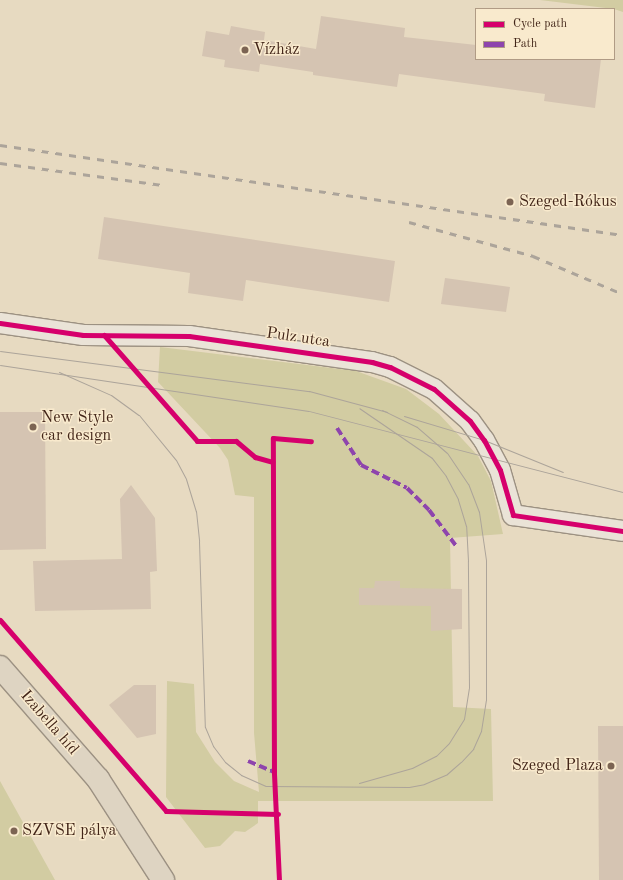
<!DOCTYPE html>
<html>
<head>
<meta charset="utf-8">
<style>
  body { margin:0 }
  #map { position:relative; width:623px; height:880px; overflow:hidden; background:#e7dac1; font-family:"Old Standard TT",serif }
  div>[style] { position:absolute }
  .green>* { inset:0; background:#d2cca2 }
  .building>* { inset:0; background:#d5c4b2 }
  .roads { filter:drop-shadow(1px 0 #9c9182) drop-shadow(-1px 0 #9c9182) drop-shadow(0 1px #9c9182) drop-shadow(0 -1px #9c9182) }
  .minor>* { height:20px; margin:-10px; padding:0 10px; transform-origin:10px; border-radius:10px; background:#eae3d7 }
  .primary>* { height:22px; margin:-11px; padding:0 11px; transform-origin:11px; border-radius:11px; background:#ded4c2 }
  .tram>* { height:1px; margin:-0.5px; padding:0 0.5px; transform-origin:0.5px; border-radius:0.5px; background:#aca49a }
  .rail>* { height:3px; margin-top:-1.5px; transform-origin:0; background:repeating-linear-gradient(90deg,#aca49a 0 7px,transparent 0 14px) }
  .quiet>* { height:4px; margin-top:-2px; transform-origin:0; background:repeating-linear-gradient(90deg,#8e44ad 0 8px,transparent 0 12px) }
  .cycleway>* { height:5px; margin:-2.5px; padding:0 2.5px; transform-origin:2.5px; border-radius:2.5px; background:#d6006c }
  .dots>* { width:11px; height:11px; translate:-50% -50%; box-sizing:border-box; border:2px solid #f9eacd; border-radius:50% }
  span { translate:-50% -50%; white-space:nowrap; text-align:center; line-height:1.15; -webkit-text-stroke:3px #f9eacd; paint-order:stroke }
  .poi-label { font-size:16px; color:#422518 }
  .left { translate:0 -50%; text-align:left }
  .right { translate:-100% -50%; text-align:right }
  .street-label { font-size:16px; color:#422518 }
  .legend { position:absolute; left:475px; top:8px; width:140px; height:52px; box-sizing:border-box; background:#f9eacd; border:1px solid #b09b85; margin:0; padding:5px 7px; list-style:none; font-size:12px; color:#422518 }
  .legend li { display:flex; align-items:center; gap:8px; height:20px }
  .legend b { width:20px; border:1px solid #b09b85 }
</style>
</head>
<body>
<div id="map">
  <div class="green">
    <i style="clip-path:polygon(540px 0,623px 0,623px 12px,614px 9px)"></i>
    <i style="clip-path:polygon(160px 347px,356px 371px,406px 389px,439px 414px,478px 456px,491px 481px,503px 534px,450px 538px,453px 707px,491px 709px,493px 801px,258px 801px,258px 823px,245px 832px,235px 831px,220px 846px,205px 848px,166px 797px,167px 681px,194px 684px,196px 732px,215px 762px,234px 781px,259px 792px,254px 733px,254px 497px,235px 495px,228px 460px,220px 448px,158px 382px)"></i>
    <i style="clip-path:polygon(0 781px,55px 880px,0 880px)"></i>
  </div>
  <div class="building">
    <i style="clip-path:polygon(321px 16px,405px 28px,404px 37px,476px 45px,476px 59px,601px 59px,595px 108px,544px 101px,545px 94px,399px 74px,397px 87px,313px 75px,313px 72px,260px 64px,259px 72px,224px 67px,225px 60px,202px 56px,206px 31px,229px 35px,231px 26px,265px 32px,264px 40px,316px 49px)"></i>
    <i style="clip-path:polygon(104px 217px,395px 261px,389px 302px,246px 280px,243px 301px,188px 293px,190px 273px,98px 259px)"></i>
    <i style="clip-path:polygon(445px 278px,510px 287px,506px 312px,441px 304px)"></i>
    <i style="clip-path:polygon(0 412px,45px 412px,46px 549px,0 550px)"></i>
    <i style="clip-path:polygon(131px 485px,155px 518px,157px 571px,150px 572px,151px 609px,35px 611px,33px 561px,122px 559px,120px 499px)"></i>
    <i style="clip-path:polygon(375px 581px,400px 581px,400px 588px,462px 589px,462px 629px,431px 631px,431px 606px,359px 605px,359px 588px,374px 588px)"></i>
    <i style="clip-path:polygon(134px 685px,156px 685px,156px 734px,137px 738px,109px 705px)"></i>
    <i style="clip-path:polygon(598px 726px,623px 726px,623px 880px,599px 880px)"></i>
  </div>
  <div class="roads">
    <div class="minor">
      <i style="left:0;top:323px;width:84px;rotate:8.2deg"></i>
      <i style="left:83px;top:335px;width:106px;rotate:0.5deg"></i>
      <i style="left:189px;top:336px;width:185px;rotate:8.1deg"></i>
      <i style="left:372px;top:362px;width:19px;rotate:16deg"></i>
      <i style="left:390px;top:367px;width:49px;rotate:26.6deg"></i>
      <i style="left:434px;top:389px;width:48px;rotate:41.6deg"></i>
      <i style="left:470px;top:421px;width:24px;rotate:54deg"></i>
      <i style="left:484px;top:440px;width:34px;rotate:62deg"></i>
      <i style="left:500px;top:470px;width:47px;rotate:73.9deg"></i>
      <i style="left:513px;top:515px;width:111px;rotate:8.3deg"></i>
    </div>
    <div class="primary">
      <i style="left:0;top:667px;width:149px;rotate:48.8deg"></i>
      <i style="left:98px;top:779px;width:120px;rotate:57.2deg"></i>
    </div>
  </div>
  <div class="tram">
    <i style="left:0;top:351px;width:312px;rotate:7.4deg"></i>
    <i style="left:309px;top:391px;width:81px;rotate:15.1deg"></i>
    <i style="left:0;top:365px;width:312px;rotate:8.5deg"></i>
    <i style="left:309px;top:411px;width:324px;rotate:14.5deg"></i>
    <i style="left:59px;top:372px;width:57px;rotate:23.9deg"></i>
    <i style="left:111px;top:395px;width:34px;rotate:36deg"></i>
    <i style="left:139px;top:415px;width:58px;rotate:50.6deg"></i>
    <i style="left:176px;top:460px;width:21px;rotate:62deg"></i>
    <i style="left:186px;top:479px;width:34px;rotate:73deg"></i>
    <i style="left:196px;top:511px;width:30px;rotate:84deg"></i>
    <i style="left:199px;top:541px;width:186px;rotate:88.2deg"></i>
    <i style="left:205px;top:727px;width:21px;rotate:67deg"></i>
    <i style="left:213px;top:746px;width:20px;rotate:53deg"></i>
    <i style="left:225px;top:762px;width:21px;rotate:39deg"></i>
    <i style="left:241px;top:775px;width:27px;rotate:24deg"></i>
    <i style="left:266px;top:786px;width:143px;rotate:0.4deg"></i>
    <i style="left:409px;top:787px;width:15px;rotate:-11deg"></i>
    <i style="left:424px;top:784px;width:25px;rotate:-23deg"></i>
    <i style="left:447px;top:774px;width:18px;rotate:-41deg"></i>
    <i style="left:461px;top:762px;width:18px;rotate:-47deg"></i>
    <i style="left:473px;top:749px;width:20px;rotate:-66deg"></i>
    <i style="left:481px;top:731px;width:31px;rotate:-81deg"></i>
    <i style="left:486px;top:700px;width:140px;rotate:-90deg"></i>
    <i style="left:486px;top:560px;width:49px;rotate:-98.3deg"></i>
    <i style="left:479px;top:512px;width:30px;rotate:-111deg"></i>
    <i style="left:468px;top:484px;width:37px;rotate:-124deg"></i>
    <i style="left:447px;top:453px;width:40px;rotate:-139deg"></i>
    <i style="left:417px;top:427px;width:39px;rotate:-154deg"></i>
    <i style="left:404px;top:416px;width:84px;rotate:16.7deg"></i>
    <i style="left:484px;top:440px;width:85px;rotate:22.1deg"></i>
    <i style="left:359px;top:783px;width:55px;rotate:-15.8deg"></i>
    <i style="left:412px;top:768px;width:27px;rotate:-27deg"></i>
    <i style="left:436px;top:756px;width:18px;rotate:-45deg"></i>
    <i style="left:449px;top:743px;width:28px;rotate:-58deg"></i>
    <i style="left:464px;top:719px;width:31px;rotate:-81deg"></i>
    <i style="left:469px;top:688px;width:127px;rotate:-90.5deg"></i>
    <i style="left:468px;top:561px;width:35px;rotate:-93deg"></i>
    <i style="left:466px;top:526px;width:28px;rotate:-107deg"></i>
    <i style="left:458px;top:499px;width:26px;rotate:-118deg"></i>
    <i style="left:446px;top:476px;width:23px;rotate:-128deg"></i>
    <i style="left:432px;top:458px;width:88px;rotate:-145.6deg"></i>
  </div>
  <div class="rail">
    <i style="left:0;top:145px;width:629px;rotate:8.22deg"></i>
    <i style="left:0;top:163px;width:164px;rotate:7.7deg"></i>
    <i style="left:409px;top:222px;width:129px;rotate:15.3deg"></i>
    <i style="left:533px;top:256px;width:98px;rotate:22.9deg"></i>
  </div>
  <div class="quiet">
    <i style="left:337px;top:428px;width:44px;rotate:57deg"></i>
    <i style="left:361px;top:465px;width:51px;rotate:26.6deg"></i>
    <i style="left:407px;top:488px;width:31px;rotate:45deg"></i>
    <i style="left:429px;top:510px;width:46px;rotate:52.9deg"></i>
    <i style="left:248px;top:761px;width:28px;rotate:23deg"></i>
  </div>
  <div class="cycleway">
    <i style="left:0;top:323px;width:84px;rotate:8.2deg"></i>
    <i style="left:83px;top:335px;width:106px;rotate:0.5deg"></i>
    <i style="left:189px;top:336px;width:185px;rotate:8.1deg"></i>
    <i style="left:372px;top:362px;width:19px;rotate:16deg"></i>
    <i style="left:390px;top:367px;width:49px;rotate:26.6deg"></i>
    <i style="left:434px;top:389px;width:48px;rotate:41.6deg"></i>
    <i style="left:470px;top:421px;width:24px;rotate:54deg"></i>
    <i style="left:484px;top:440px;width:34px;rotate:62deg"></i>
    <i style="left:500px;top:470px;width:47px;rotate:73.9deg"></i>
    <i style="left:513px;top:515px;width:111px;rotate:8.3deg"></i>
    <i style="left:104px;top:335px;width:141px;rotate:48.7deg"></i>
    <i style="left:197px;top:441px;width:39px"></i>
    <i style="left:236px;top:441px;width:25px;rotate:40deg"></i>
    <i style="left:255px;top:457px;width:18px;rotate:16deg"></i>
    <i style="left:0;top:620px;width:253px;rotate:49deg"></i>
    <i style="left:166px;top:811px;width:112px;rotate:1.5deg"></i>
    <i style="left:279px;top:880px;width:108px;rotate:-92.7deg"></i>
    <i style="left:274px;top:772px;width:334px;rotate:-90.2deg"></i>
    <i style="left:273px;top:438px;width:38px;rotate:5deg"></i>
  </div>
  <div class="dots">
    <i style="left:245px;top:50px;background:#7c6453"></i>
    <i style="left:510px;top:202px;background:#7c6453"></i>
    <i style="left:33px;top:427px;background:#7c6453"></i>
    <i style="left:611px;top:766px;background:#7c6453"></i>
    <i style="left:14px;top:831px;background:#7c6453"></i>
  </div>
  <div class="poi-label">
    <span class="left" style="left:253px;top:50px">Vízház</span>
    <span class="left" style="left:519px;top:202px">Szeged-Rókus</span>
    <span class="left" style="left:41px;top:427px">New Style<br>car design</span>
    <span class="right" style="left:603px;top:766px">Szeged Plaza</span>
    <span class="left" style="left:22px;top:831px">SZVSE pálya</span>
  </div>
  <div class="street-label">
    <span style="left:298px;top:338px;rotate:8deg">Pulz utca</span>
    <span style="left:49px;top:723px;rotate:49deg">Izabella híd</span>
  </div>
  <ul class="legend">
  <li><b style="height:5px;background:#d6006c"></b>Cycle path</li>
  <li><b style="height:5px;background:#8e44ad"></b>Path</li>
  </ul>
</div>
</body>
</html>
